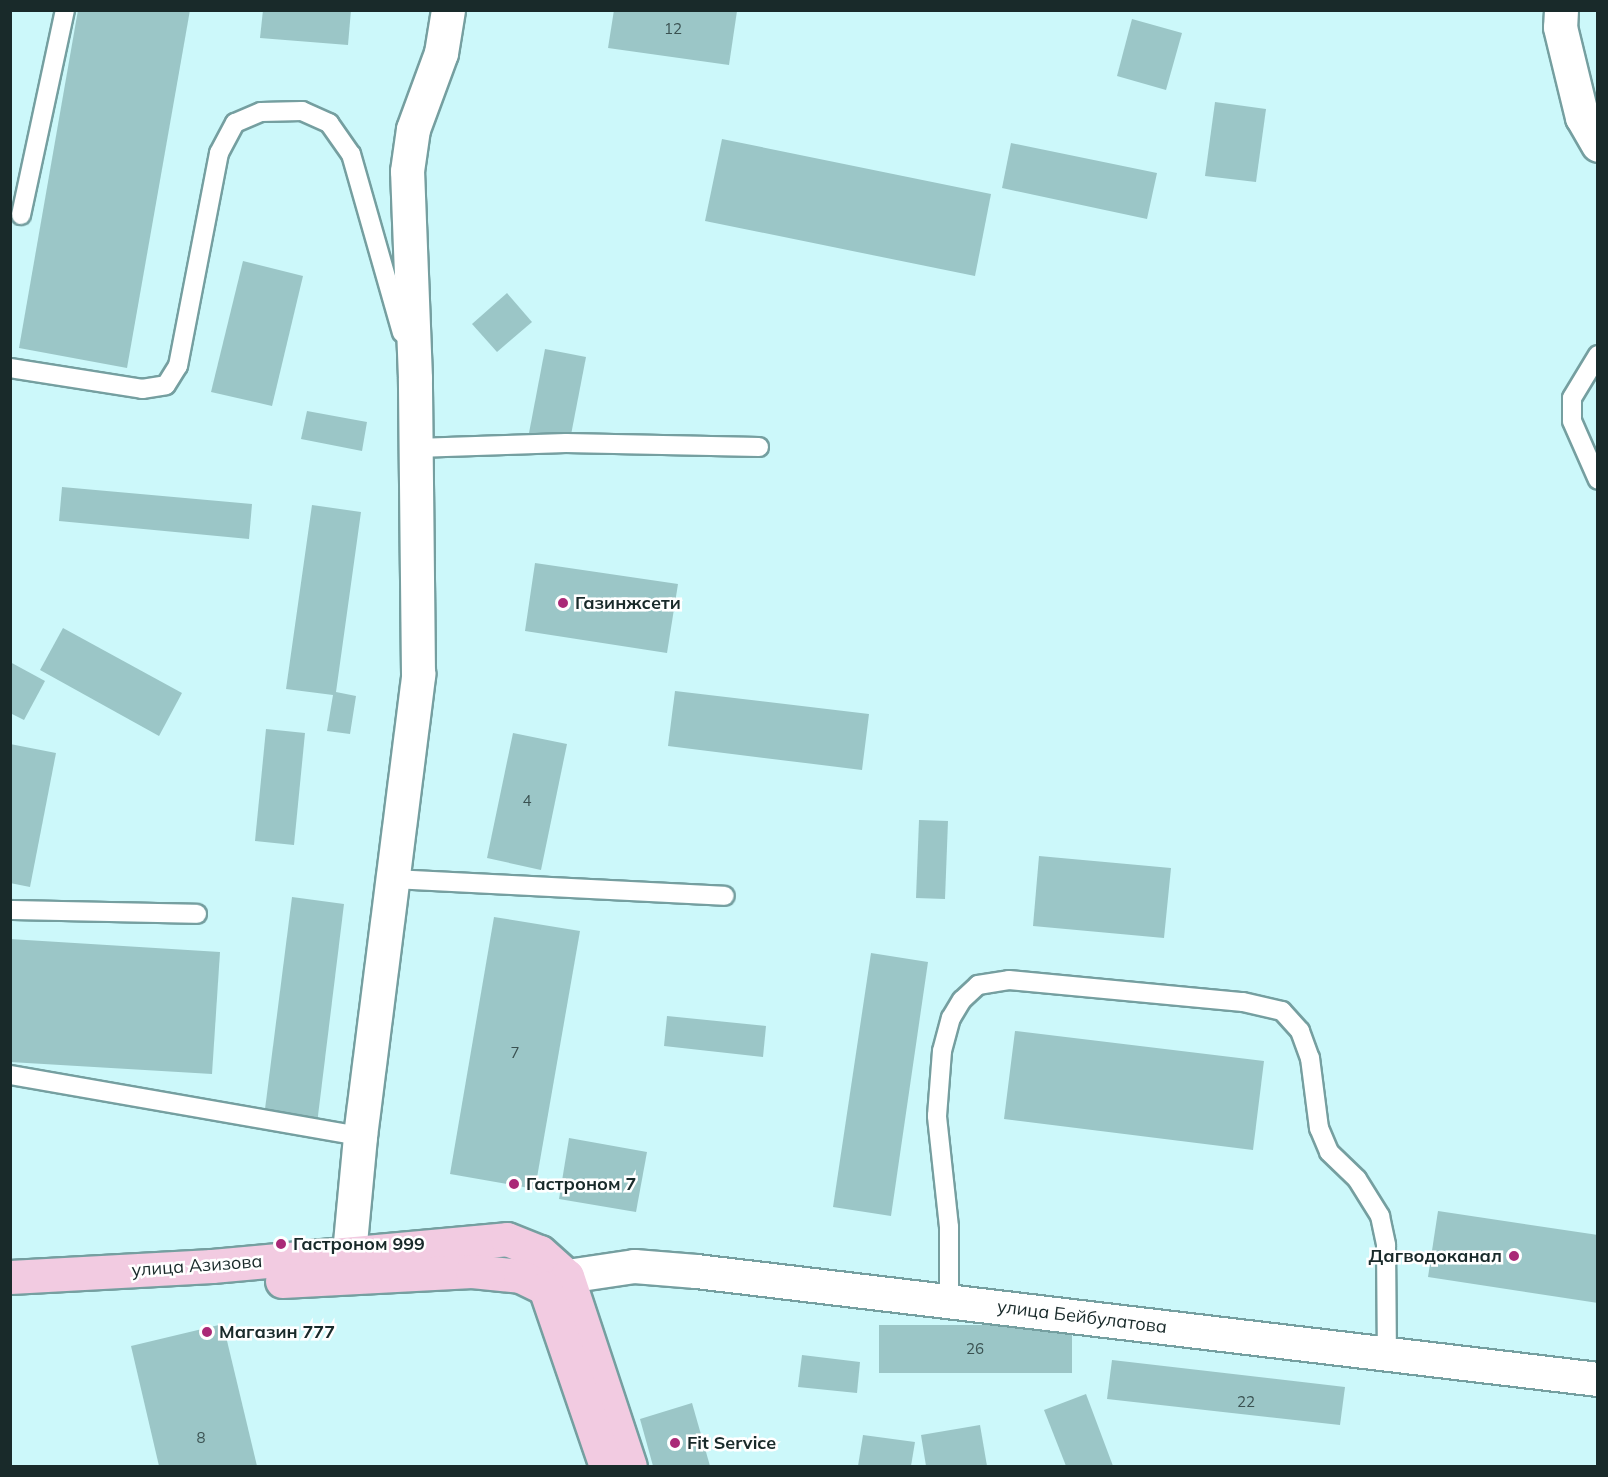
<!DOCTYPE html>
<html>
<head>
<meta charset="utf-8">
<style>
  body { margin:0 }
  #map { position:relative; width:1608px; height:1477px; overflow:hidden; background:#ccf8fa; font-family:Mulish,sans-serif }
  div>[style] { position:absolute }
  .building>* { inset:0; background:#9bc6c7 }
  .roads { filter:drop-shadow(2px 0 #759fa0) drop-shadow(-2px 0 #759fa0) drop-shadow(0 2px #759fa0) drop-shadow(0 -2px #759fa0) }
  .lane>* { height:18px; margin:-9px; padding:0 9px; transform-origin:9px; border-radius:9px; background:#fff }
  .street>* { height:33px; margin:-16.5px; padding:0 16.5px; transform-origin:16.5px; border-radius:16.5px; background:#fff }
  .secondary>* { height:33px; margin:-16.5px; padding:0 16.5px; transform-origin:16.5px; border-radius:16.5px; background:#f2cbe1 }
  .dots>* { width:16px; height:16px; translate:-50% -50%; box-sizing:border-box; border:3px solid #fff; border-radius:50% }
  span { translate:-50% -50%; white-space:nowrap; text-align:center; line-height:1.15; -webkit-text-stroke:5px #fff; paint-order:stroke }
  .number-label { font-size:15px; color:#3a5151 }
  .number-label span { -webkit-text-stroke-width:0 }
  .poi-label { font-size:18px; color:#192a2a; font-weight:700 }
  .left { translate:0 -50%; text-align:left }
  .right { translate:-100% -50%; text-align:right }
  .street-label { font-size:18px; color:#192a2a }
  .frame { position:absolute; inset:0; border:12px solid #192a2a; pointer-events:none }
</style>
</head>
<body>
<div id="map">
  <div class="building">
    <i style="clip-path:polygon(78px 10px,190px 10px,127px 368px,19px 348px)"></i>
    <i style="clip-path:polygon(263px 10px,351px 10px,348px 45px,260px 38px)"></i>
    <i style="clip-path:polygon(614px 10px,737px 11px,729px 65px,608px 48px)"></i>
    <i style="clip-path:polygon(1132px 19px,1182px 33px,1166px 90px,1117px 76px)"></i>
    <i style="clip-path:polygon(1215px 102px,1266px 109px,1256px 182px,1205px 176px)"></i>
    <i style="clip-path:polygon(722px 139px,991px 194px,975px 276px,705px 221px)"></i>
    <i style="clip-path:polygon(1011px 143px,1157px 173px,1147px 219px,1002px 188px)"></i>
    <i style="clip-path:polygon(243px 261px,303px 276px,272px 406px,211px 392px)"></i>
    <i style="clip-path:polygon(507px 293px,532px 322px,497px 352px,472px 324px)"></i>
    <i style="clip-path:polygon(545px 349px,586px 357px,570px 440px,529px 433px)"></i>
    <i style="clip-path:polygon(307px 411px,367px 422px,362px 451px,301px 439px)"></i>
    <i style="clip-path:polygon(62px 487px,252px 504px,249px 539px,59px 521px)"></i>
    <i style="clip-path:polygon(312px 505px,361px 512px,336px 692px,356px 696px,350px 734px,327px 731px,333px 695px,286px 689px)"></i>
    <i style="clip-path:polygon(535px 563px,678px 584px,667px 653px,525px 631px)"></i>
    <i style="clip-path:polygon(63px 628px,182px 693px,159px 736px,40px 670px)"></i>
    <i style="clip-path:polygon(10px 662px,45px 681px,24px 720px,10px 713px)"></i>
    <i style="clip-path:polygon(675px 691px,869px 714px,862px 770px,668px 746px)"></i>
    <i style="clip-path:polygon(266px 729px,305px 733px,294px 845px,255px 841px)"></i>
    <i style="clip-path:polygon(513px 733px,567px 744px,541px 870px,487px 858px)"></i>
    <i style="clip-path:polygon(10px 744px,56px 753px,30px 887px,10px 883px)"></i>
    <i style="clip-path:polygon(919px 820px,948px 821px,945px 899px,916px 898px)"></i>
    <i style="clip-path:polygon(1039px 856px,1171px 868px,1164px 938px,1033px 926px)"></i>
    <i style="clip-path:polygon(292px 897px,344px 904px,317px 1124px,264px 1117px)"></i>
    <i style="clip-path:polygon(494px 917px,580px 931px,535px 1189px,450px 1174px)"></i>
    <i style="clip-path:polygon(10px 939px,220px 952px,212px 1074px,10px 1062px)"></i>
    <i style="clip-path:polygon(871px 953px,928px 962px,891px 1216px,833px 1207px)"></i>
    <i style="clip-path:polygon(667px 1016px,766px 1026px,763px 1057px,664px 1046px)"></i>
    <i style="clip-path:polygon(1015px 1031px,1264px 1061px,1253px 1150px,1004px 1119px)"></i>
    <i style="clip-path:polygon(569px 1138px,647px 1152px,636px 1212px,559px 1199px)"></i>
    <i style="clip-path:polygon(1438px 1211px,1598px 1235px,1598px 1303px,1428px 1277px)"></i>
    <i style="clip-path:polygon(223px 1324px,257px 1466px,159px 1466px,131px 1346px)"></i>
    <i style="clip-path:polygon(879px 1325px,1072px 1325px,1072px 1373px,879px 1373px)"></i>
    <i style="clip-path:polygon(802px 1355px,860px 1362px,857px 1393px,798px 1387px)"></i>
    <i style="clip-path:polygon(1112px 1360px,1345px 1387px,1340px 1425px,1107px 1399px)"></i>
    <i style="clip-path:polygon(1086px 1394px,1113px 1466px,1066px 1466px,1044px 1410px)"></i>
    <i style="clip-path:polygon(692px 1403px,710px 1466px,653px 1466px,640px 1419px)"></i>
    <i style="clip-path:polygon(980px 1425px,987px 1466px,926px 1466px,921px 1435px)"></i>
    <i style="clip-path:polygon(863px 1435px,915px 1442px,911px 1466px,858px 1466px)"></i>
  </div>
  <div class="roads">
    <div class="lane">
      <i style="left:21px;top:215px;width:210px;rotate:-77.9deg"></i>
      <i style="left:1598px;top:355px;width:50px;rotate:121.2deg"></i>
      <i style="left:1572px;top:398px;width:23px;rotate:90deg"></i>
      <i style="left:1572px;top:421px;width:64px;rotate:66.2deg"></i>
      <i style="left:10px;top:368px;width:134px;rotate:9deg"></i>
      <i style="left:142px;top:389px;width:24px;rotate:-9deg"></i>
      <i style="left:166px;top:385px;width:22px;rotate:-58deg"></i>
      <i style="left:178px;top:366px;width:217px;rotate:-79.1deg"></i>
      <i style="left:219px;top:153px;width:34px;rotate:-62deg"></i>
      <i style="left:235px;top:123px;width:28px;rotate:-23deg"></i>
      <i style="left:261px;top:112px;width:41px;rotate:-1.4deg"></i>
      <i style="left:302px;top:111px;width:30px;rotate:24deg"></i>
      <i style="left:329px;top:123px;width:38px;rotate:55deg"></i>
      <i style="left:351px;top:154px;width:186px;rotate:74.1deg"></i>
      <i style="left:416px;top:448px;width:150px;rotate:-1.9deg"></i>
      <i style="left:566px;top:443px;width:193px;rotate:1.2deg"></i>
      <i style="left:392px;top:879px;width:333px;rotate:2.9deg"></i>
      <i style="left:10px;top:910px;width:187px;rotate:1.2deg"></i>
      <i style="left:10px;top:1075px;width:355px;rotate:9.9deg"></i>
      <i style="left:949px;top:1301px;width:74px;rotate:-90deg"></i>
      <i style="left:949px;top:1227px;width:112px;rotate:-96.2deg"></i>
      <i style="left:937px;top:1116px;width:65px;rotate:-85.6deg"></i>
      <i style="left:942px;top:1051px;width:34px;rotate:-75deg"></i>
      <i style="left:951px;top:1018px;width:21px;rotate:-59deg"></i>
      <i style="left:962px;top:1000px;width:22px;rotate:-43deg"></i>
      <i style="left:978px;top:985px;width:31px;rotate:-9deg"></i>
      <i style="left:1009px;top:980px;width:235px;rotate:5.4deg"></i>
      <i style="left:1243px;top:1002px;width:40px;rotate:13deg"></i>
      <i style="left:1282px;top:1011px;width:27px;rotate:48deg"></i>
      <i style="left:1300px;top:1031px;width:29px;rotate:70deg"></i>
      <i style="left:1310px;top:1058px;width:71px;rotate:82.7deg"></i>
      <i style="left:1319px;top:1128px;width:26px;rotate:67deg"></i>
      <i style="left:1329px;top:1152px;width:39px;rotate:44deg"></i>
      <i style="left:1357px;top:1179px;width:44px;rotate:58.1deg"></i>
      <i style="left:1380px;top:1216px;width:30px;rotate:78deg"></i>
      <i style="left:1386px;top:1245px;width:108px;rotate:89.5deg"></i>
    </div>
    <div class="street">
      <i style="left:1561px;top:10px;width:17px;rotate:93deg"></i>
      <i style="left:1560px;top:27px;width:93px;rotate:76.3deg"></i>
      <i style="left:1582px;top:117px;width:32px;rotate:60deg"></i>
      <i style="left:349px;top:1253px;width:118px;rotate:-84.6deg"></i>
      <i style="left:360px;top:1136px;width:466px;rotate:-82.8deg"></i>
      <i style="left:418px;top:674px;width:296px;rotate:-90.6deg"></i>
      <i style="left:415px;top:378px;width:207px;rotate:-92.2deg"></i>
      <i style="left:407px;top:171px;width:42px;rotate:-81.9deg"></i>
      <i style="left:413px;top:129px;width:81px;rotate:-69.8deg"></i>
      <i style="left:441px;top:53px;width:44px;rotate:-80.8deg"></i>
      <i style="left:567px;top:1276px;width:68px;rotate:-8.5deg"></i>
      <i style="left:634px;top:1266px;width:62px;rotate:4.6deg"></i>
      <i style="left:696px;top:1271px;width:908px;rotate:6.83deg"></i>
    </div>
    <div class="secondary">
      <i style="left:10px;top:1277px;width:202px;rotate:-3.1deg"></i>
      <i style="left:212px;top:1266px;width:296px;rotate:-5.2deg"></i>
      <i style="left:507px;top:1239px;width:35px;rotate:22deg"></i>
      <i style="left:540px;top:1252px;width:36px;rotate:42deg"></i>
      <i style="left:567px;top:1276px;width:200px;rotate:71.7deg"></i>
      <i style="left:282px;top:1281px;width:190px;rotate:-3deg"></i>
      <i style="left:472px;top:1271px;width:48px;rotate:5.9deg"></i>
      <i style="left:520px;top:1276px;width:28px;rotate:26deg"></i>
      <i style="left:545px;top:1288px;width:188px;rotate:71.1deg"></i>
    </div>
  </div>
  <div class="dots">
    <i style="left:563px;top:603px;background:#aa2977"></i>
    <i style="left:514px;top:1184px;background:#aa2977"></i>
    <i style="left:281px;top:1244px;background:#aa2977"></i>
    <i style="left:1514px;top:1256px;background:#aa2977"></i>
    <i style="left:207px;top:1332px;background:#aa2977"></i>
    <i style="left:675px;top:1443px;background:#aa2977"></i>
  </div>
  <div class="number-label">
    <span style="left:673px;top:29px">12</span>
    <span style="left:527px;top:801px">4</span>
    <span style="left:515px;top:1053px">7</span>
    <span style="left:975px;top:1349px">26</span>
    <span style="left:1246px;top:1402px">22</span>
    <span style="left:201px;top:1438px">8</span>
  </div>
  <div class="poi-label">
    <span class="left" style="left:575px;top:603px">Газинжсети</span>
    <span class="left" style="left:526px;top:1184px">Гастроном 7</span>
    <span class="left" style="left:293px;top:1244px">Гастроном 999</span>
    <span class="right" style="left:1502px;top:1256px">Дагводоканал</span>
    <span class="left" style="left:219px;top:1332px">Магазин 777</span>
    <span class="left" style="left:687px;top:1443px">Fit Service</span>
  </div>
  <div class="street-label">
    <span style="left:197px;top:1266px;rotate:-4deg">улица Азизова</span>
    <span style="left:1082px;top:1317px;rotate:7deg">улица Бейбулатова</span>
  </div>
  <div class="frame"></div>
</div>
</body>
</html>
